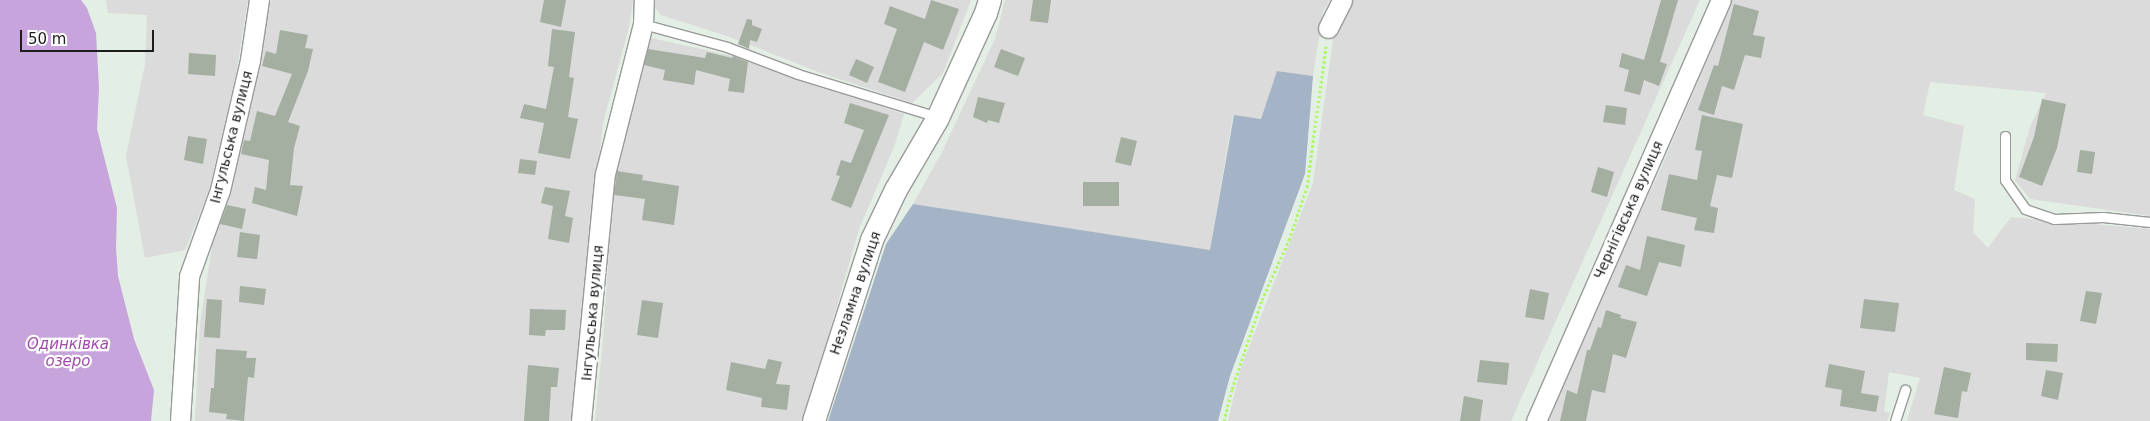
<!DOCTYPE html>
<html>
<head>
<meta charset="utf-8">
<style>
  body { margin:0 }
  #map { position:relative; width:2150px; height:421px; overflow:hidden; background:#e3eee4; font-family:"DejaVu Sans",sans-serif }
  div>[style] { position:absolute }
  .residential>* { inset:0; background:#dadbda }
  .cemetery>* { inset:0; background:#a4b3c6 }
  .water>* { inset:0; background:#c7a4db }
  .building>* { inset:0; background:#a4afa2 }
  .path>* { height:3px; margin-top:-1.5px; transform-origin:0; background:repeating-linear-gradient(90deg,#aff66b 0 2.5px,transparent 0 5px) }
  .roads { filter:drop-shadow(1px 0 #9a9a9a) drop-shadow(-1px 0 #9a9a9a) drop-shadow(0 1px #9a9a9a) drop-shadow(0 -1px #9a9a9a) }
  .service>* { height:9px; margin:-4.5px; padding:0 4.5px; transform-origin:4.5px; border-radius:4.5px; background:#fff }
  .minor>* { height:19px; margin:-9.5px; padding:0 9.5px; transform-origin:9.5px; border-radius:9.5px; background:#fff }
  .tertiary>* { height:22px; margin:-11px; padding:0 11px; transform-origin:11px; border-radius:11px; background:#fff }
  span { translate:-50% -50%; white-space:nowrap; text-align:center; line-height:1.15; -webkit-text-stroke:4.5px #fff; paint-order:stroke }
  .street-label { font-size:14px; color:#1d1d1d }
  .water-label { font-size:15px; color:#a14caa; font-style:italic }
  .scale { position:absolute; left:20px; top:30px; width:134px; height:22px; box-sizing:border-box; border:2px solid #1d1d1d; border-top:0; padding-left:6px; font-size:15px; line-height:18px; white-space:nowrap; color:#1d1d1d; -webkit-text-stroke:4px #fff; paint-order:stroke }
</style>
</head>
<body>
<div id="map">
  <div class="residential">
    <i style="clip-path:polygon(106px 0,248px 0,236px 74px,209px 191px,185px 250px,145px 258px,126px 156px,145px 64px,147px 15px,108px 13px)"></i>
    <i style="clip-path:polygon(271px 0,633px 0,629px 27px,603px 123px,571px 421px,195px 421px,200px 324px,215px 228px,246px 128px)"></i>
    <i style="clip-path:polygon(649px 0,971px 0,943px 73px,912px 103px,821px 73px,730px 37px,661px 15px)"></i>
    <i style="clip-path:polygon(1005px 0,1330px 0,1323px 12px,1313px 76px,1277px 71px,1261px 119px,1233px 115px,1210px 250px,913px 204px,941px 154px,995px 39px)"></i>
    <i style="clip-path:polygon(1352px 0,1700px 0,1511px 421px,1228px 421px,1240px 370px,1313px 183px,1334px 33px)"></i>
    <i style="clip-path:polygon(1733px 0,2150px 0,2150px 216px,2030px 199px,2015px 180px,2030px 127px,2046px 93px,1930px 82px,1923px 115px,1964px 126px,1954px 190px,1975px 199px,1973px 232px,1988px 248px,2011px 217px,2150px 229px,2150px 421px,1907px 421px,1920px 378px,1889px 372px,1884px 411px,1890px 413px,1887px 421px,1543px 421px,1661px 168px)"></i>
    <i style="clip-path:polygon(642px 36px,733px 56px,904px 114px,894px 147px,859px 229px,804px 421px,595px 421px,603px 340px,614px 174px)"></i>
  </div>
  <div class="cemetery">
    <i style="clip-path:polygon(1277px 71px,1313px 76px,1305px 174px,1230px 376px,1218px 421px,828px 421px,886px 244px,913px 204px,1210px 250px,1234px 115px,1261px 119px)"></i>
  </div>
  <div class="water">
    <i style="clip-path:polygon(0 0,81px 0,87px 8px,96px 33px,99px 88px,97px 129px,117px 208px,116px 248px,118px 276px,134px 339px,154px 390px,151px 421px,0 421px)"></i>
  </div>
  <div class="building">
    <i style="clip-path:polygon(544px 0,566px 0,561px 27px,540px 22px)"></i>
    <i style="clip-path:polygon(931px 0,959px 9px,943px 50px,924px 42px,905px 92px,878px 82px,897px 29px,884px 24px,890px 6px,925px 19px)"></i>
    <i style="clip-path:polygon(1033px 0,1051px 0,1048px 23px,1030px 21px)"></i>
    <i style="clip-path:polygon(1661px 0,1678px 0,1660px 62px,1667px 64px,1659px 86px,1644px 80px,1640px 95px,1624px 91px,1629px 70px,1619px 67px,1622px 53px,1644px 60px)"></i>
    <i style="clip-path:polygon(1734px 4px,1759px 11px,1753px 35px,1765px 37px,1761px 58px,1745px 55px,1734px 90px,1722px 86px,1714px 115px,1698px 110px,1714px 65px,1718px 66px)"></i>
    <i style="clip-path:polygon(747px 19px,752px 20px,752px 25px,762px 29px,757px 42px,750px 40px,749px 49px,738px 44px)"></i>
    <i style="clip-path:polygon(552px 29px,575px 32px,569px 77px,574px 78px,568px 117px,578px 119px,570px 159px,538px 153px,544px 123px,520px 118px,524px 104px,546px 109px,554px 67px,548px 66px)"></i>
    <i style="clip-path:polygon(280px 30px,308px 35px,305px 48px,313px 49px,308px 71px,288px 122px,300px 126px,294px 148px,290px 185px,303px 186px,297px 216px,252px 203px,255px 187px,266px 190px,269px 160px,241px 154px,244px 140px,250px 141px,257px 111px,275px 116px,292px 74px,262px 66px,266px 51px,276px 54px)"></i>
    <i style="clip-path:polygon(648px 49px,705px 58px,707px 52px,732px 58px,733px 56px,748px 62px,744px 93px,728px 91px,730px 79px,696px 70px,694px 85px,663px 80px,665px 70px,644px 65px)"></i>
    <i style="clip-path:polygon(1001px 49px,1025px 58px,1018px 76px,994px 67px)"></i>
    <i style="clip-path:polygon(189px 53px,216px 55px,215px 76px,188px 74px)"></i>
    <i style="clip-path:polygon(856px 59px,874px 67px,867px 83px,849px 75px)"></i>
    <i style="clip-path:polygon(978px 97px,1005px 103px,999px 123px,988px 120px,987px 123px,973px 117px)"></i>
    <i style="clip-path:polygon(2042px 99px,2066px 104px,2057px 148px,2042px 186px,2019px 177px,2034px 137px)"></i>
    <i style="clip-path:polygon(850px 103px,889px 115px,851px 208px,831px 200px,840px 176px,836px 175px,841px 160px,851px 163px,864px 130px,844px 123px)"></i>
    <i style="clip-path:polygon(1606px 105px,1627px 108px,1625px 125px,1603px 122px)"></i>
    <i style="clip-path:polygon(1702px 115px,1743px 124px,1732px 178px,1717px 175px,1710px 206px,1718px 208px,1714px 233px,1694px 230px,1697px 218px,1661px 210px,1669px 174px,1697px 180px,1702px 151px,1695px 150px)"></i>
    <i style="clip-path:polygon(188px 136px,207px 139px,203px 164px,184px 160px)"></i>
    <i style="clip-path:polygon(1121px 137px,1137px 141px,1131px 166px,1115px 162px)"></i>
    <i style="clip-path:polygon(2080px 150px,2095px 152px,2092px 174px,2077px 172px)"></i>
    <i style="clip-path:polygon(520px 159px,537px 161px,535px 175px,518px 173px)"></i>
    <i style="clip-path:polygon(1598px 167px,1614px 172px,1607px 197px,1591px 192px)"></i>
    <i style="clip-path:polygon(617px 171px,643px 175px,642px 180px,679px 186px,674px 225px,642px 220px,645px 199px,614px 195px)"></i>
    <i style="clip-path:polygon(1083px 182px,1119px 182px,1119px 206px,1083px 206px)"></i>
    <i style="clip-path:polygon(545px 187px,570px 191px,565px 216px,573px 218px,569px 243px,548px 239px,553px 206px,541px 203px)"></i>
    <i style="clip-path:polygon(227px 205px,246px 209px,242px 229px,220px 224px)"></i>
    <i style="clip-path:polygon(240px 232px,260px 235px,257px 259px,237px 257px)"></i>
    <i style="clip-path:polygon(1647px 236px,1685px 245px,1681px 267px,1659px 262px,1647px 296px,1618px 287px,1626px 265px,1640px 270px)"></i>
    <i style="clip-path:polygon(240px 286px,266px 289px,264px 305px,239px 302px)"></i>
    <i style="clip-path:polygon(1530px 289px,1549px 293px,1544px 320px,1525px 317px)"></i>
    <i style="clip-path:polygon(2086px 291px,2102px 293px,2096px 324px,2080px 321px)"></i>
    <i style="clip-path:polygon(207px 299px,222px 300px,220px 338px,204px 337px)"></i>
    <i style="clip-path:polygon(1864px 299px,1899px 303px,1895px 332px,1860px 328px)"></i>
    <i style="clip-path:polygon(642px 300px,663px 303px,658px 338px,637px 335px)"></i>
    <i style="clip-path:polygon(530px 309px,566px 310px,565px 330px,546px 330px,545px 336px,529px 335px)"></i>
    <i style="clip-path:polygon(1606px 310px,1621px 315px,1620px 318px,1637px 322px,1626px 358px,1613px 354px,1605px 393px,1592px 390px,1586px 421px,1560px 421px,1567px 390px,1577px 394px,1587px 350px,1590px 350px,1598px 327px,1601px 328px)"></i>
    <i style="clip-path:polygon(2026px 343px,2058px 344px,2057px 362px,2026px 360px)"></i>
    <i style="clip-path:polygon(216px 349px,247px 351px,246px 358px,256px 358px,254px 378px,248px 377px,244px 421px,226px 419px,227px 414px,209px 412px,211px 388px,214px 388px)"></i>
    <i style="clip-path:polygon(768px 359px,782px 362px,776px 384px,790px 385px,787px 410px,761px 407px,762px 398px,726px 390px,731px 362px,765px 369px)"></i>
    <i style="clip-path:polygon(1480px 360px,1509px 363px,1507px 385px,1477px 382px)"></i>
    <i style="clip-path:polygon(1829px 364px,1865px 371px,1861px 393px,1879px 396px,1876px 412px,1840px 406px,1842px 390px,1825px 387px)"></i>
    <i style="clip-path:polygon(528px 365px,559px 368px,557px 387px,551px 387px,549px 421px,524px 421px)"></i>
    <i style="clip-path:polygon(1944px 367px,1971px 373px,1967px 392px,1962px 391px,1958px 418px,1934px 414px)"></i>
    <i style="clip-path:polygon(2046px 370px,2063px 373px,2058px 400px,2041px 396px)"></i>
    <i style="clip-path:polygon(1464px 396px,1483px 400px,1480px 421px,1460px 421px)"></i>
  </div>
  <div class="path">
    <i style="left:1224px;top:421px;width:33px;rotate:-76deg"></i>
    <i style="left:1232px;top:389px;width:94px;rotate:-71.4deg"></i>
    <i style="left:1262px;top:300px;width:66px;rotate:-65.8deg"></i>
    <i style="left:1289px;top:240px;width:56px;rotate:-71.2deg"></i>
    <i style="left:1307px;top:187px;width:142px;rotate:-82.3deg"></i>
  </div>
  <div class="roads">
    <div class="service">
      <i style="left:643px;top:24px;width:87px;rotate:15.3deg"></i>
      <i style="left:727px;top:47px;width:76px;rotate:20.8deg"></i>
      <i style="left:798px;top:74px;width:146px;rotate:17.1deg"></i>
      <i style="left:2005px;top:136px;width:44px;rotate:90deg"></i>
      <i style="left:2005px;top:180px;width:35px;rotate:55deg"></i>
      <i style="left:2025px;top:209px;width:31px;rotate:19deg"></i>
      <i style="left:2054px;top:219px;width:49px;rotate:-2.3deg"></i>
      <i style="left:2103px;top:217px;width:47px;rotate:6.1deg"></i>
      <i style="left:1895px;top:421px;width:33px;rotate:-72deg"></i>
    </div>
    <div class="minor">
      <i style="left:1328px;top:28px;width:31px;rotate:-63deg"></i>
      <i style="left:180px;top:421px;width:145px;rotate:-86.4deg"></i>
      <i style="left:189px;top:276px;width:91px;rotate:-70.2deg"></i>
      <i style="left:220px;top:190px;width:133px;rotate:-77deg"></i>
      <i style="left:250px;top:60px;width:61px;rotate:-81.5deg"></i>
      <i style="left:581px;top:421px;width:248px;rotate:-84.5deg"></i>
      <i style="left:605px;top:174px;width:155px;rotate:-75.8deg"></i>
      <i style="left:643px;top:24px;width:24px;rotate:-88deg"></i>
      <i style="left:1536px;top:421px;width:460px;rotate:-66.3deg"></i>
    </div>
    <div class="tertiary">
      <i style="left:814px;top:421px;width:190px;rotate:-72.2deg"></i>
      <i style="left:872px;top:240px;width:55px;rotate:-64.4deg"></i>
      <i style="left:896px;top:190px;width:83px;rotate:-59.7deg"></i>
      <i style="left:938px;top:118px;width:115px;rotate:-65.4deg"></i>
      <i style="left:986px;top:13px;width:14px;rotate:-73deg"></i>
    </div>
  </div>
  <div class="street-label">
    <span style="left:231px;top:137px;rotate:-76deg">Інгульська вулиця</span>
    <span style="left:1628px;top:210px;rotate:-66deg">Чернігівська вулиця</span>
    <span style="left:855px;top:293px;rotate:-71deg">Незламна вулиця</span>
    <span style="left:592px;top:313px;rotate:-85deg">Інгульська вулиця</span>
  </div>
  <div class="water-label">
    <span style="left:68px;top:353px">Одинківка<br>озеро</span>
  </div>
  <div class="scale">50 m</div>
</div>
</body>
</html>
